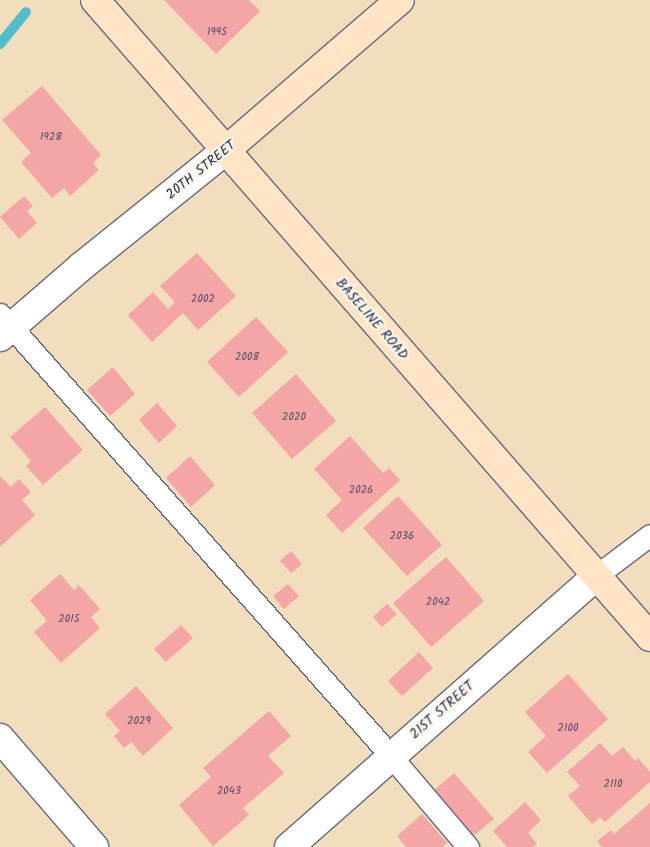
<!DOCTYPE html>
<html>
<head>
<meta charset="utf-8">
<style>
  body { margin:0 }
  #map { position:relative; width:650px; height:847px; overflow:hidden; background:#f2ddbd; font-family:Kalam,sans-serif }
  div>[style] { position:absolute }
  .stream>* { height:10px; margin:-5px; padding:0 5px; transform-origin:5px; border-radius:5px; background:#52bdcd }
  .building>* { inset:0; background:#f3a6a5 }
  .roads { filter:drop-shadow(1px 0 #666c7f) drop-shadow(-1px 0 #666c7f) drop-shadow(0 1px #666c7f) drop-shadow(0 -1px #666c7f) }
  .lane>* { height:21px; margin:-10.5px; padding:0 10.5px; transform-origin:10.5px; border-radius:10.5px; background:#fff }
  .street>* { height:28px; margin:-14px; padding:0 14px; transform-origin:14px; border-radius:14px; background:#fff }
  .secondary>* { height:28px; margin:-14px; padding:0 14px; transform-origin:14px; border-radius:14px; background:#ffe4c6 }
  span { translate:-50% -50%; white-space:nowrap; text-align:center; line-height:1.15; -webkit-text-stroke:5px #fcf5e5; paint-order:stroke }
  .number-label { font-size:11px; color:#514d70 }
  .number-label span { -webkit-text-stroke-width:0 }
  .street-label { font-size:14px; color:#1b2f5e }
</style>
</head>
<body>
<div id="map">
  <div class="stream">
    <i style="left:0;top:44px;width:41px;rotate:-50.9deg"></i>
  </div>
  <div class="building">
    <i style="clip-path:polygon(164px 0,249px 0,260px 11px,216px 54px)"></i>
    <i style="clip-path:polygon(42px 86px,101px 155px,93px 163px,99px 170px,70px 196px,64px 188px,52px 198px,21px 162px,31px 153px,2px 120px)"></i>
    <i style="clip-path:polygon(24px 196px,33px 206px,27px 211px,37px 223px,19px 239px,0 217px)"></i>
    <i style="clip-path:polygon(197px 253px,236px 296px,198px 330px,183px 313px,152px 342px,128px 315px,153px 292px,168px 309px,175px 302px,160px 286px)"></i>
    <i style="clip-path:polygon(256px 317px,288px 352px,239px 397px,207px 362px)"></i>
    <i style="clip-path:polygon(113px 367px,135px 394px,110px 416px,87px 390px)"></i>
    <i style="clip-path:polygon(296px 374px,336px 421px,292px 459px,252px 413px)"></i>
    <i style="clip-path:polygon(157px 403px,177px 426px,159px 443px,139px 420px)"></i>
    <i style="clip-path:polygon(45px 407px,83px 450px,43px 485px,26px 466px,31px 461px,10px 437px)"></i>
    <i style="clip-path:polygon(350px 436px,383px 473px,389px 468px,400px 480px,342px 533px,326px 515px,342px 500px,314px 469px)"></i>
    <i style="clip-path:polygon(190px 456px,215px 485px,191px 507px,166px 478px)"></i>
    <i style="clip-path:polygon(0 476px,11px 487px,19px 479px,31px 492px,22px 500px,35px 515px,0 547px)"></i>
    <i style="clip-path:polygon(398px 496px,442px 545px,407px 576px,363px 528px)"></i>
    <i style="clip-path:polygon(291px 551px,302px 564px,291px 573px,280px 561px)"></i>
    <i style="clip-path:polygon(446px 557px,484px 601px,431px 647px,393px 603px)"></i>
    <i style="clip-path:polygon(60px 574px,74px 590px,79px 585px,100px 609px,91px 617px,100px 628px,61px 663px,34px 632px,47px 621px,30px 600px)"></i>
    <i style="clip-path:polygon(288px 584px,299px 596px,284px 609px,273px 596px)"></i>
    <i style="clip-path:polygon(387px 604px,397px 614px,382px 627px,373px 617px)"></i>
    <i style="clip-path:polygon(181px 625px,193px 638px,166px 662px,154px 649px)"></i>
    <i style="clip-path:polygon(419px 652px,433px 668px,402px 696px,388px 681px)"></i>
    <i style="clip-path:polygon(568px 674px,608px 719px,547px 773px,528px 752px,546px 736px,525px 712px)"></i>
    <i style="clip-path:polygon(136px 686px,173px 728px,143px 756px,131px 742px,124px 748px,114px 736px,120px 731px,105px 714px)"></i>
    <i style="clip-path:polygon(269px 711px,291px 736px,268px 756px,284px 773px,243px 808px,249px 815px,213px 846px,179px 805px,211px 777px,203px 768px)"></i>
    <i style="clip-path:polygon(600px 743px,612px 756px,623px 747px,635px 761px,638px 758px,650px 772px,650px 782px,605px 822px,600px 817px,592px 824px,568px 796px,580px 786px,567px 772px)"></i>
    <i style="clip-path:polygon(454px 773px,494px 819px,471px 838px,432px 792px)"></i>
    <i style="clip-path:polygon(525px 802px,541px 820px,528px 833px,537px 844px,533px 847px,507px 847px,493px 831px)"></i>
    <i style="clip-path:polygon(650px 803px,650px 847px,602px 847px,597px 841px,611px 830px,614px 834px)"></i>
    <i style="clip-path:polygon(422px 814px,447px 843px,442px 847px,406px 847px,397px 836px)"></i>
  </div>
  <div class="roads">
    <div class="lane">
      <i style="left:0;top:314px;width:589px;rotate:48.51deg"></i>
      <i style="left:390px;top:755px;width:121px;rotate:49.7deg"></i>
      <i style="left:597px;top:575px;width:66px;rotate:-37deg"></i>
    </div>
    <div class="street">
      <i style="left:0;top:337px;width:108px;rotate:-40.9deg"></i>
      <i style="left:82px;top:266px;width:184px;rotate:-38.8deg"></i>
      <i style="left:0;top:738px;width:144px;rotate:49.2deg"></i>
      <i style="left:289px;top:847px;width:411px;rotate:-41.4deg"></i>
    </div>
    <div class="secondary">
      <i style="left:95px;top:0;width:845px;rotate:48.94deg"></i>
      <i style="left:225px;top:151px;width:231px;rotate:-40.8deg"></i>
    </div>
  </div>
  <div class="number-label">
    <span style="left:217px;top:32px">1995</span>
    <span style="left:51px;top:137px">1928</span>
    <span style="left:203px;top:299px">2002</span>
    <span style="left:247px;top:357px">2008</span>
    <span style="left:294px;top:417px">2020</span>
    <span style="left:361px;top:490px">2026</span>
    <span style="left:402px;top:536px">2036</span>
    <span style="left:438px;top:602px">2042</span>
    <span style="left:69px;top:619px">2015</span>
    <span style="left:139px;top:721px">2029</span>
    <span style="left:568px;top:728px">2100</span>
    <span style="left:613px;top:784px">2110</span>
    <span style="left:229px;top:791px">2043</span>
  </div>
  <div class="street-label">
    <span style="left:201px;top:170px;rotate:-39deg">20TH STREET</span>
    <span style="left:372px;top:319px;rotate:49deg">BASELINE ROAD</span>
    <span style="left:442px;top:710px;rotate:-41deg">21ST STREET</span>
  </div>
</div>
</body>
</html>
